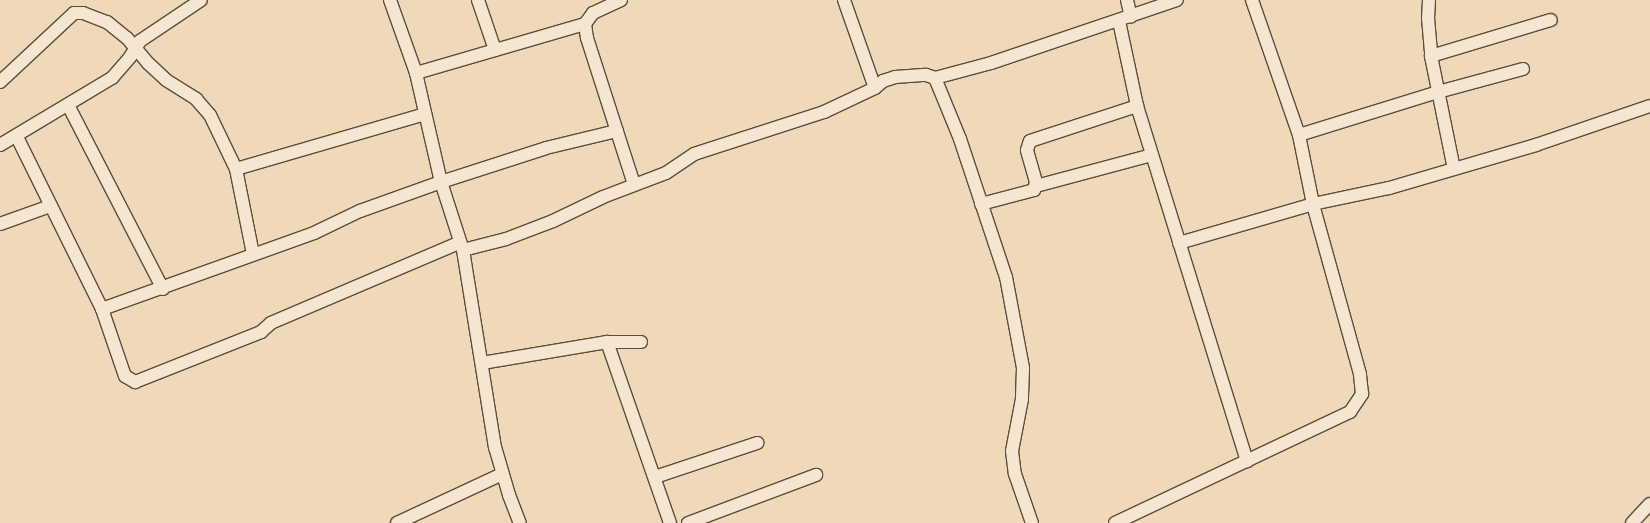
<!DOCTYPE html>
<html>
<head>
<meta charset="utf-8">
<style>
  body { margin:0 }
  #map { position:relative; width:1650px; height:523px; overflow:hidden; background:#efd9b9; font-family:"Gentium Book Plus",serif }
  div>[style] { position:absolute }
  .roads { filter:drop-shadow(1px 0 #5d4c3c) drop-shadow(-1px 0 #5d4c3c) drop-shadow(0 1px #5d4c3c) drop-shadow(0 -1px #5d4c3c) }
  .minor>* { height:12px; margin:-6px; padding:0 6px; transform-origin:6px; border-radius:6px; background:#f5e6d2 }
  span { translate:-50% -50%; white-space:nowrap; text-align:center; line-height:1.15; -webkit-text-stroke:4.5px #f5e6d2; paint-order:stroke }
</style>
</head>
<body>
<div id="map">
  <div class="roads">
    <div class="minor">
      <i style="left:390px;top:0;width:77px;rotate:70.4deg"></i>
      <i style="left:416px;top:73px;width:112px;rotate:77.1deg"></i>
      <i style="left:441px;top:182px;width:71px;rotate:72.1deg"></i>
      <i style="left:463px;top:250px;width:200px;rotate:80.8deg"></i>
      <i style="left:495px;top:447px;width:50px;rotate:73.7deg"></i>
      <i style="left:509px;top:495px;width:30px;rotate:69deg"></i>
      <i style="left:478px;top:0;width:53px;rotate:71.2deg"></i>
      <i style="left:621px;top:0;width:31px;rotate:155deg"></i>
      <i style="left:593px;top:13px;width:14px;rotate:126deg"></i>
      <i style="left:585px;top:24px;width:14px;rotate:82deg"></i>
      <i style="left:587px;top:38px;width:153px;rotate:72.2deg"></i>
      <i style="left:844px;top:0;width:93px;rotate:70.6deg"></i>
      <i style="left:875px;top:88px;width:11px;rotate:-41deg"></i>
      <i style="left:883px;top:81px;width:13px;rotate:-18deg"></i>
      <i style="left:895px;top:77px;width:31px;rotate:-4deg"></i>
      <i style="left:926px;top:75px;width:9px;rotate:18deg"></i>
      <i style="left:935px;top:78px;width:58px;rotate:-15deg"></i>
      <i style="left:991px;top:63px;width:196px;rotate:-18.7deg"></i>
      <i style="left:1127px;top:0;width:17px;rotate:77deg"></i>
      <i style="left:1429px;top:0;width:18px;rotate:93deg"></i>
      <i style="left:1428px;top:18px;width:38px;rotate:85deg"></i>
      <i style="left:1431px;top:56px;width:115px;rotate:78.5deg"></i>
      <i style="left:1119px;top:21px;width:87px;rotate:78deg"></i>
      <i style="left:1137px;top:106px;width:372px;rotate:72.8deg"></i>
      <i style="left:1431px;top:56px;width:125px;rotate:-16.7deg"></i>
      <i style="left:416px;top:73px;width:176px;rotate:-16.2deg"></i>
      <i style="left:935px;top:78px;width:66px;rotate:67.7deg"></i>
      <i style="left:960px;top:139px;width:145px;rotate:71.6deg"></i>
      <i style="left:1006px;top:277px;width:93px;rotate:79.4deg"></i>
      <i style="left:1023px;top:368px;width:31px;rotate:92deg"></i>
      <i style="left:1022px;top:399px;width:53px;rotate:100.9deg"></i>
      <i style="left:1012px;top:451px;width:23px;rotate:83deg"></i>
      <i style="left:1015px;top:474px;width:52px;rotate:70.9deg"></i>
      <i style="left:0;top:82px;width:101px;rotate:-43deg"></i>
      <i style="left:74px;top:13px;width:9px"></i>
      <i style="left:83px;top:13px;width:26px;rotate:21deg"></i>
      <i style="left:107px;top:22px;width:26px;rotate:39deg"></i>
      <i style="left:127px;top:38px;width:34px;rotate:50deg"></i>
      <i style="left:149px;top:64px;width:23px;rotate:43deg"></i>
      <i style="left:166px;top:80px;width:36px;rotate:32deg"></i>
      <i style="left:196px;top:99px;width:21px;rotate:49deg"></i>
      <i style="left:210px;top:115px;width:60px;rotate:64.3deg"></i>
      <i style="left:236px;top:169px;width:87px;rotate:78.7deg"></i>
      <i style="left:68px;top:105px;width:207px;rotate:62.7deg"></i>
      <i style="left:1299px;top:135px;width:145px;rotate:-17.2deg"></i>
      <i style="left:1438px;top:92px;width:88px;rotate:-15.1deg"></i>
      <i style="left:17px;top:137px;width:192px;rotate:63.7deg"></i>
      <i style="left:102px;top:309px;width:225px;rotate:-19.7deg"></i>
      <i style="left:314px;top:233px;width:51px;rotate:-25.6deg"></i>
      <i style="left:360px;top:211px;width:86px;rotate:-19.7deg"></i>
      <i style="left:441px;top:182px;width:110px;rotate:-17.9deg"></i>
      <i style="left:546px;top:148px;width:73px;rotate:-13.5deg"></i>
      <i style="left:0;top:145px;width:131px;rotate:-30.9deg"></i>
      <i style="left:112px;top:78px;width:28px;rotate:-49deg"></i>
      <i style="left:130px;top:57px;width:19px;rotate:-58deg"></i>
      <i style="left:140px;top:41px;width:73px;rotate:-33.9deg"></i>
      <i style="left:236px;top:169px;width:197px;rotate:-16.2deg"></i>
      <i style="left:1036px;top:186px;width:120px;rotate:-15deg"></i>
      <i style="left:981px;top:204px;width:55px;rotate:-14.8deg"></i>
      <i style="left:1034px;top:190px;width:8px;rotate:-76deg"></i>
      <i style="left:1036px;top:182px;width:33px;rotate:-106deg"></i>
      <i style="left:1027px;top:150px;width:9px;rotate:-72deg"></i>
      <i style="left:1030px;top:141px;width:113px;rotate:-18.1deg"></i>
      <i style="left:0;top:224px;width:53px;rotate:-19.8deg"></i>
      <i style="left:1179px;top:243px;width:140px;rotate:-16.2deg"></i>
      <i style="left:1313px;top:204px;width:78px;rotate:-11.9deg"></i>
      <i style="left:1389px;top:188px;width:153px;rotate:-16.3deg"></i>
      <i style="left:1536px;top:145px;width:120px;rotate:-18.9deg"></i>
      <i style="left:463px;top:250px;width:44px;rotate:-14.3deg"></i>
      <i style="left:506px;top:239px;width:50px;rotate:-21deg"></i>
      <i style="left:553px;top:221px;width:55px;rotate:-25.6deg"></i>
      <i style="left:603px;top:197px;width:67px;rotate:-20.9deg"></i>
      <i style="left:666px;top:173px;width:34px;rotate:-34deg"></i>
      <i style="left:694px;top:154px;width:137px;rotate:-17.9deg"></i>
      <i style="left:824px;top:112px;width:56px;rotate:-25.2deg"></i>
      <i style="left:102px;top:309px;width:71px;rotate:71.1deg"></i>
      <i style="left:125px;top:376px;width:12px;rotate:31deg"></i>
      <i style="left:135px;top:382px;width:136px;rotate:-21.6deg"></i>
      <i style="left:261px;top:332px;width:13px;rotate:-42deg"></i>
      <i style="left:271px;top:323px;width:204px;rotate:-23.1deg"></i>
      <i style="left:607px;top:342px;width:192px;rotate:70.8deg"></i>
      <i style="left:482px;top:363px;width:127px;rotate:-9.5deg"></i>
      <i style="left:607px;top:342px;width:34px"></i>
      <i style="left:655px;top:477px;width:108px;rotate:-18.4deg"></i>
      <i style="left:397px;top:523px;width:116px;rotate:-25deg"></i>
      <i style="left:688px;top:523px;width:137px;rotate:-20.6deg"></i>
      <i style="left:1115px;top:523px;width:260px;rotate:-25.3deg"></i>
      <i style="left:1350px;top:412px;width:22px;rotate:-56deg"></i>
      <i style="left:1362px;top:394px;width:20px;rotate:-96deg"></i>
      <i style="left:1360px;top:374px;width:176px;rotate:-105.5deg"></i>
      <i style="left:1313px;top:204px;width:70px;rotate:-101.5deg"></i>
      <i style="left:1299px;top:135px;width:143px;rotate:-109.2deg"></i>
      <i style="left:1632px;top:523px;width:26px;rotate:-47deg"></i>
    </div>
  </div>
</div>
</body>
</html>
